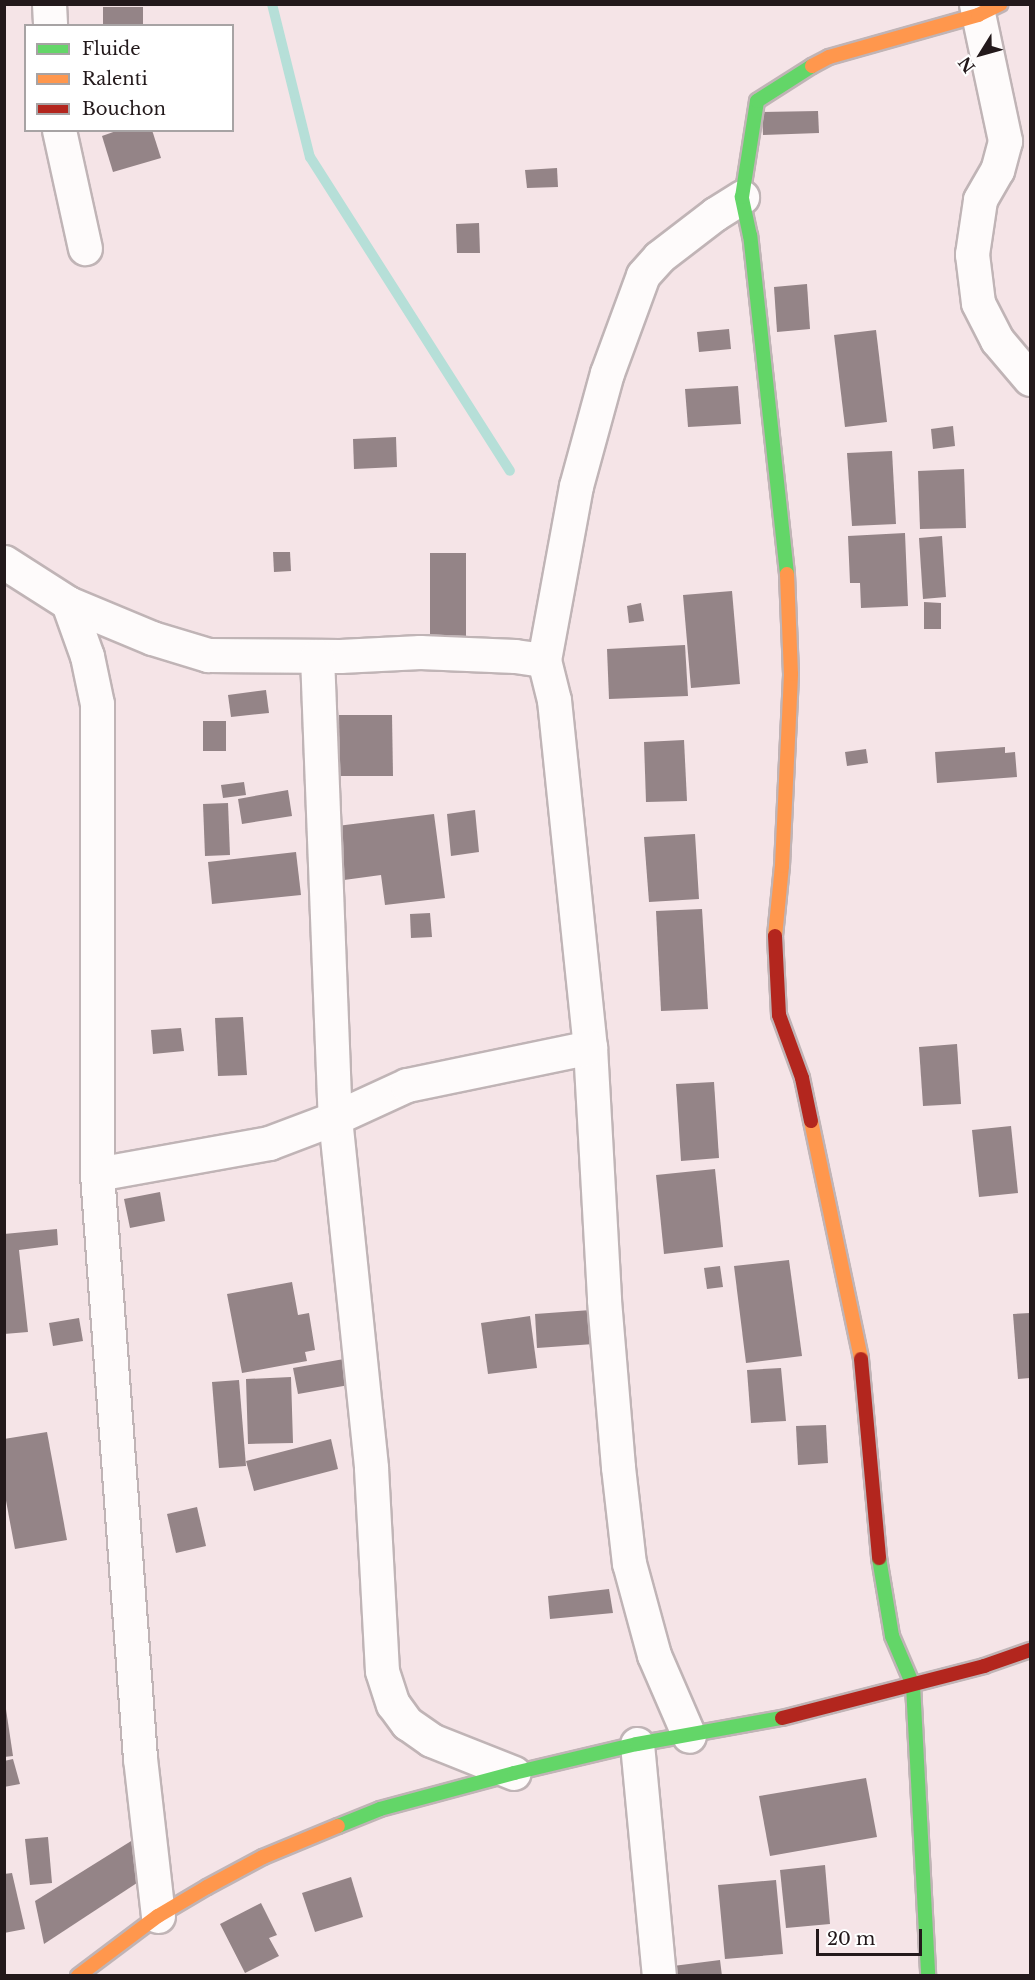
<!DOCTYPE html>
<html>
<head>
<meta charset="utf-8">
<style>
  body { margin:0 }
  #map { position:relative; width:1035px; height:1980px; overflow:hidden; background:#f5e4e7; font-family:"Libre Baskerville",serif }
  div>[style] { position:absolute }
  .stream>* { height:10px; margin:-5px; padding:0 5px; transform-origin:5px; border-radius:5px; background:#b6dfd8 }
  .building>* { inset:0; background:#948487 }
  .roads { filter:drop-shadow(2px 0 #c0b4b6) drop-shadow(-2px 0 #c0b4b6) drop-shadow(0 2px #c0b4b6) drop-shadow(0 -2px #c0b4b6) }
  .street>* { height:33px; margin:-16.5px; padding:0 16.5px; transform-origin:16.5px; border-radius:16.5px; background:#fefbfb }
  .fast>* { height:14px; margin:-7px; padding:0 7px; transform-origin:7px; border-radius:7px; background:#63d668 }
  .slow>* { height:14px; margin:-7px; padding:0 7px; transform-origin:7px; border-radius:7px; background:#ff974d }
  .jam>* { height:14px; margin:-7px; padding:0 7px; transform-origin:7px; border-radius:7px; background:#b3261e }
  span { translate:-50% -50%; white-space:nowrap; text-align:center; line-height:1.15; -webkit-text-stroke:6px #fff; paint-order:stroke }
  .frame { position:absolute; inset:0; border:6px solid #23191b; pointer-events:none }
  .legend { position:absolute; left:24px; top:24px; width:210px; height:108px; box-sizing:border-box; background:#fff; border:2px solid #a7a3a4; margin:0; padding:8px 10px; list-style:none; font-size:18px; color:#23191b }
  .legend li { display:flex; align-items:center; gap:12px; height:30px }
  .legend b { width:30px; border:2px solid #a7a3a4 }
  .north { position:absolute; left:951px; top:24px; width:60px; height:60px; -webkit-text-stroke:4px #fff; paint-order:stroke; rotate:233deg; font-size:16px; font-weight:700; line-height:24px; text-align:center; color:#23191b }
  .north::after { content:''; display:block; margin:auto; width:21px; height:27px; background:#23191b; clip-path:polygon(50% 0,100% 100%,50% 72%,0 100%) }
  .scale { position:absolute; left:816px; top:1929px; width:106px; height:27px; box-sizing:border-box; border:3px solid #23191b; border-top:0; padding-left:8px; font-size:18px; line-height:21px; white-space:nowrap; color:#23191b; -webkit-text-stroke:4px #fff; paint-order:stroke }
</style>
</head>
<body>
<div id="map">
  <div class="stream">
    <i style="left:272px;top:4px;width:158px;rotate:76.1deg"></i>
    <i style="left:310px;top:157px;width:372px;rotate:57.5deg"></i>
  </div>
  <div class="building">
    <i style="clip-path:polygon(103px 7px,143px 7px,143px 26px,103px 26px)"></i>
    <i style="clip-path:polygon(818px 111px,819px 133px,763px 135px,762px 112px)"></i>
    <i style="clip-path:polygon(119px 130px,152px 130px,161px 158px,113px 172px,102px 136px)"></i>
    <i style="clip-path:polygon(557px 168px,558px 187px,527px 188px,525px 170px)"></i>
    <i style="clip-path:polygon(479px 223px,480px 253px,457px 253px,456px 224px)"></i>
    <i style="clip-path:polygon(807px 284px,810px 329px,777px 332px,774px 287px)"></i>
    <i style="clip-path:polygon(729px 329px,731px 349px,699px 352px,697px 332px)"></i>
    <i style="clip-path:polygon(876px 330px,887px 422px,845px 427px,834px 335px)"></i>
    <i style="clip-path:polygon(738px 386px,741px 424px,688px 427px,685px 389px)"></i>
    <i style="clip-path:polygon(953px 426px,955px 446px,933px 449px,931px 429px)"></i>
    <i style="clip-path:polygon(396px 437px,397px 467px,354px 469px,353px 439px)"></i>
    <i style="clip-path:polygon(892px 451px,896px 524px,852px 526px,847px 453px)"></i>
    <i style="clip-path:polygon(964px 469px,966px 528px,920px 529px,918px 471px)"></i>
    <i style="clip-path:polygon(905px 533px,908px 606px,861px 608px,860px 583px,850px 583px,848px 536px)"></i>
    <i style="clip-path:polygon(942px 536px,946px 597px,923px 599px,919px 538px)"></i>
    <i style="clip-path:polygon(273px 552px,290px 552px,291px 571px,274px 572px)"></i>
    <i style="clip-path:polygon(430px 553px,466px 553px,466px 637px,430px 637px)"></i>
    <i style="clip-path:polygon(732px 591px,740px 684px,691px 688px,683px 595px)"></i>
    <i style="clip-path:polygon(924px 602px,941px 603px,941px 629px,924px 629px)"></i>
    <i style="clip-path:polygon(641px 603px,644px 621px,629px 623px,627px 606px)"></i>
    <i style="clip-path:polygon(685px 645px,688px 696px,609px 699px,607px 649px)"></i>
    <i style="clip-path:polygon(266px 690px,269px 713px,231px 717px,228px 695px)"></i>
    <i style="clip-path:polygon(339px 715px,392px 715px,393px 776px,340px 776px)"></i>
    <i style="clip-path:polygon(203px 721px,226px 721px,226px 751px,203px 751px)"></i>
    <i style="clip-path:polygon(684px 740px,687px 801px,646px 802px,644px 742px)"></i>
    <i style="clip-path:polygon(1005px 747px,1005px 753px,1015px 752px,1017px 777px,937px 783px,935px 752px)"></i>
    <i style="clip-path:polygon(866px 749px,868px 763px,847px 766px,845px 752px)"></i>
    <i style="clip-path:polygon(244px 782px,246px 795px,223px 798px,221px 785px)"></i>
    <i style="clip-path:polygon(288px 790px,292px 816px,242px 824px,238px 799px)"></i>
    <i style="clip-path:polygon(228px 803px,230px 855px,205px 856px,203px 804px)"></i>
    <i style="clip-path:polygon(475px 810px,479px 852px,451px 856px,447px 814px)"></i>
    <i style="clip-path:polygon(434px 814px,445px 898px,385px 905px,381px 875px,344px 880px,337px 826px)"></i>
    <i style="clip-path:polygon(695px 834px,699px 899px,649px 902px,644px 837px)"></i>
    <i style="clip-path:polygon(296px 852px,301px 895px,212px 904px,208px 862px)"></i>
    <i style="clip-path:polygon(702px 909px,708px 1009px,661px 1011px,656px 911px)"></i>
    <i style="clip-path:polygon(430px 913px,432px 937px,411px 938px,410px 914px)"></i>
    <i style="clip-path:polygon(243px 1017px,247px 1075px,218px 1076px,215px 1018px)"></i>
    <i style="clip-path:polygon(181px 1028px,184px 1051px,153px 1054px,151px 1030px)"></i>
    <i style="clip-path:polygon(957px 1044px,961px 1104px,923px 1106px,919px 1047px)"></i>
    <i style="clip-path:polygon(714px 1082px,719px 1158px,681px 1161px,676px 1084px)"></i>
    <i style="clip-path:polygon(1011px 1126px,1018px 1193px,979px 1197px,972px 1130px)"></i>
    <i style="clip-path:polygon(715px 1169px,723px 1247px,664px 1254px,656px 1175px)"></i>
    <i style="clip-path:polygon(160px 1192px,165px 1221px,130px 1228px,124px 1199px)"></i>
    <i style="clip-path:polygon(57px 1229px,58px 1245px,19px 1250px,28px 1332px,4px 1334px,4px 1234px)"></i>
    <i style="clip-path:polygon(789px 1260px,802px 1356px,746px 1363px,734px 1266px)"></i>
    <i style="clip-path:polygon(720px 1266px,723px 1287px,707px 1289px,704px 1268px)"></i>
    <i style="clip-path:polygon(292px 1282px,298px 1315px,309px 1313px,315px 1350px,305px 1352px,307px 1361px,242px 1373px,227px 1294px)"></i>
    <i style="clip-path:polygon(591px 1310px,594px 1344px,537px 1348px,535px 1314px)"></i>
    <i style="clip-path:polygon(1030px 1313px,1030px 1378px,1018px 1379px,1013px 1314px)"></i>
    <i style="clip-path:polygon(530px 1316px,537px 1368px,488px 1374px,481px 1323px)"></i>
    <i style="clip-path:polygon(79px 1318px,83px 1341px,53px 1346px,49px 1323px)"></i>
    <i style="clip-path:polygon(344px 1359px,349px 1385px,298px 1394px,293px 1368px)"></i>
    <i style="clip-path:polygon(781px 1368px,786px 1421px,751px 1423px,747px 1370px)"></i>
    <i style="clip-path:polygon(291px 1377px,293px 1443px,248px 1444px,246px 1379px)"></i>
    <i style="clip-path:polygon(239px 1380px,246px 1466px,219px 1468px,212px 1382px)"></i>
    <i style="clip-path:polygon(826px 1425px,828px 1463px,798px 1465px,796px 1426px)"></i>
    <i style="clip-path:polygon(47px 1432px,67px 1540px,15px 1549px,4px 1490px,4px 1439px)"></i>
    <i style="clip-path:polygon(331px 1439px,338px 1469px,254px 1491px,246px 1461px)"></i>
    <i style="clip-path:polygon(197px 1507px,206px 1546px,176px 1553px,167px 1514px)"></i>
    <i style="clip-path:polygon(609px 1589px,613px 1613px,550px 1619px,548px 1596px)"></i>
    <i style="clip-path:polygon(4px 1696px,13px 1756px,4px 1757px)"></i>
    <i style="clip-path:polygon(13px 1759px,20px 1784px,4px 1787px,4px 1761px)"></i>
    <i style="clip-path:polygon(866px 1778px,877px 1837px,770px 1856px,759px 1796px)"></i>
    <i style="clip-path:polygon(48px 1837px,52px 1883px,30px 1885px,25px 1839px)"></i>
    <i style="clip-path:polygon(136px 1838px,143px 1879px,44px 1944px,35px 1901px)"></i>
    <i style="clip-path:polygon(825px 1865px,830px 1924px,786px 1928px,780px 1870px)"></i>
    <i style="clip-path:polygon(12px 1873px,25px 1929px,4px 1933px,4px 1874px)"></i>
    <i style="clip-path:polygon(351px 1877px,363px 1917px,315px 1932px,302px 1893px)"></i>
    <i style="clip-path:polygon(776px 1880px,783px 1954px,725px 1959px,718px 1885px)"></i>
    <i style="clip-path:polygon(261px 1903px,277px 1935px,269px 1938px,279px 1956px,245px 1973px,220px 1924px)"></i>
    <i style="clip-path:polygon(720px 1960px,722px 1976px,675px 1976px,673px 1966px)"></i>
  </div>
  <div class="roads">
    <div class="street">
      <i style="left:49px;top:4px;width:22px;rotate:87deg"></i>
      <i style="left:976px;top:4px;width:140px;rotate:78deg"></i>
      <i style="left:1005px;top:141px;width:30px;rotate:105deg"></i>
      <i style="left:997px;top:170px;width:34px;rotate:120deg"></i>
      <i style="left:980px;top:200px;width:55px;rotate:98.4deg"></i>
      <i style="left:972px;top:254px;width:49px;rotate:83deg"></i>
      <i style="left:978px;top:303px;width:42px;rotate:62.8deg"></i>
      <i style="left:997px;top:340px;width:51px;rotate:49.8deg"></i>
      <i style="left:59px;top:130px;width:121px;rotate:77.6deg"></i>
      <i style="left:4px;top:562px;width:76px;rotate:32.6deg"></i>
      <i style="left:68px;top:603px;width:91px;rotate:22.6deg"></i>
      <i style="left:152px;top:638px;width:59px;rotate:16.9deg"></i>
      <i style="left:208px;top:655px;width:132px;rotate:0.4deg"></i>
      <i style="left:340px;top:656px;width:80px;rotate:-2.9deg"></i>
      <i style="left:420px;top:652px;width:95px;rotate:2.4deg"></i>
      <i style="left:515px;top:656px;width:29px;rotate:8deg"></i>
      <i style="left:544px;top:660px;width:41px;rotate:76deg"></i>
      <i style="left:554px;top:700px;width:349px;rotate:84.1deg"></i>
      <i style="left:590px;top:1047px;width:253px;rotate:86.8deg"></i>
      <i style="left:604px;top:1300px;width:168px;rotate:85.2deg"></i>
      <i style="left:618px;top:1467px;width:97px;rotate:83.5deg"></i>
      <i style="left:629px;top:1563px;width:95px;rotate:74.8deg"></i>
      <i style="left:654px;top:1655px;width:88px;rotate:66.6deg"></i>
      <i style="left:68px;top:603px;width:56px;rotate:70.3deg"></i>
      <i style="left:87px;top:656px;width:49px;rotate:78.2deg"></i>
      <i style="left:97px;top:704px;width:470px;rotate:90deg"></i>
      <i style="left:97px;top:1174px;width:586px;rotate:85.79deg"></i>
      <i style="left:140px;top:1758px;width:159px;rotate:83.5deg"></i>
      <i style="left:317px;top:656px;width:462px;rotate:87.8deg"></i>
      <i style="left:335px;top:1118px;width:352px;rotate:84.1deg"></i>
      <i style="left:371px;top:1468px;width:203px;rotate:86.9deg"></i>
      <i style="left:382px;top:1671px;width:35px;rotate:72deg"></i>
      <i style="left:393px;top:1704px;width:24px;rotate:54deg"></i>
      <i style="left:407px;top:1723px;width:29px;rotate:35deg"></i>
      <i style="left:431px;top:1740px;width:89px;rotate:21.7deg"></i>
      <i style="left:544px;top:660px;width:177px;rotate:-79.6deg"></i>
      <i style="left:576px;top:486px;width:117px;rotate:-74.7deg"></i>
      <i style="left:607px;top:373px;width:104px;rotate:-69.8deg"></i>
      <i style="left:643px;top:275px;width:24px;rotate:-48deg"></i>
      <i style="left:659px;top:257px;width:71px;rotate:-37.5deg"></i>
      <i style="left:715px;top:214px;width:32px;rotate:-32deg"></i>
      <i style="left:97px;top:1174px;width:175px;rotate:-10.2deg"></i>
      <i style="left:269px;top:1143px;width:71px;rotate:-20.7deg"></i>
      <i style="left:335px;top:1118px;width:79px;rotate:-24.6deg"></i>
      <i style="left:407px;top:1085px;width:187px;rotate:-11.7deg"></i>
      <i style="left:637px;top:1744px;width:233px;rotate:84.6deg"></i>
    </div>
    <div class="fast">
      <i style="left:787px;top:574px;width:340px;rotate:-96.2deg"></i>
      <i style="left:750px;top:236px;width:40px;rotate:-102deg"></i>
      <i style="left:742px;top:197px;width:97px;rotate:-81.1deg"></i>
      <i style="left:757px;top:101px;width:65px;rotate:-32.5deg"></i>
      <i style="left:879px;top:1558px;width:79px;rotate:80.5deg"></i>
      <i style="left:892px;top:1636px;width:53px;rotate:66.8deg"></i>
      <i style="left:913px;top:1685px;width:291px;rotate:87deg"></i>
      <i style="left:338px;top:1826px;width:45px;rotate:-22deg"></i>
      <i style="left:380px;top:1809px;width:139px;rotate:-15deg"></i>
      <i style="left:514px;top:1773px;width:126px;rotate:-13.3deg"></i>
      <i style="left:637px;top:1744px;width:147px;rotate:-10.2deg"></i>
    </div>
    <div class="slow">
      <i style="left:812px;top:66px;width:19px;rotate:-28deg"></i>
      <i style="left:829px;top:57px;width:155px;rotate:-15.7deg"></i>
      <i style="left:978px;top:15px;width:25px;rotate:-26deg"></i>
      <i style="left:775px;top:936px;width:70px;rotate:-84.3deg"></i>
      <i style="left:782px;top:866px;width:192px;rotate:-87.3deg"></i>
      <i style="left:791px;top:674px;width:100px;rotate:-92.3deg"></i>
      <i style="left:811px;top:1121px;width:243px;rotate:78.1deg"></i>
      <i style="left:78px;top:1976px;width:100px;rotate:-36.9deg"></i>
      <i style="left:158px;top:1916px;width:57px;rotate:-30.6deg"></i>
      <i style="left:207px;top:1887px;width:64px;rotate:-28.2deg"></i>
      <i style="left:263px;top:1857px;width:81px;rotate:-22.5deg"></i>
    </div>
    <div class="jam">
      <i style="left:775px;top:936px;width:79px;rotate:87.1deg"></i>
      <i style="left:779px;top:1015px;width:67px;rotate:69.9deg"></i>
      <i style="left:802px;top:1078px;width:44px;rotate:78.2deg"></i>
      <i style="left:861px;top:1359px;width:200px;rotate:84.8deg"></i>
      <i style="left:782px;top:1718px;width:209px;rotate:-14.4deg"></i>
      <i style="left:984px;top:1666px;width:49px;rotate:-19.2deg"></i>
    </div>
  </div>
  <div class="frame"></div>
  <ul class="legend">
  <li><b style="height:8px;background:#63d668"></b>Fluide</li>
  <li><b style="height:8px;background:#ff974d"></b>Ralenti</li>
  <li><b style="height:8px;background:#b3261e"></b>Bouchon</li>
  </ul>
  <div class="north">N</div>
  <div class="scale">20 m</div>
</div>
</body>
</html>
